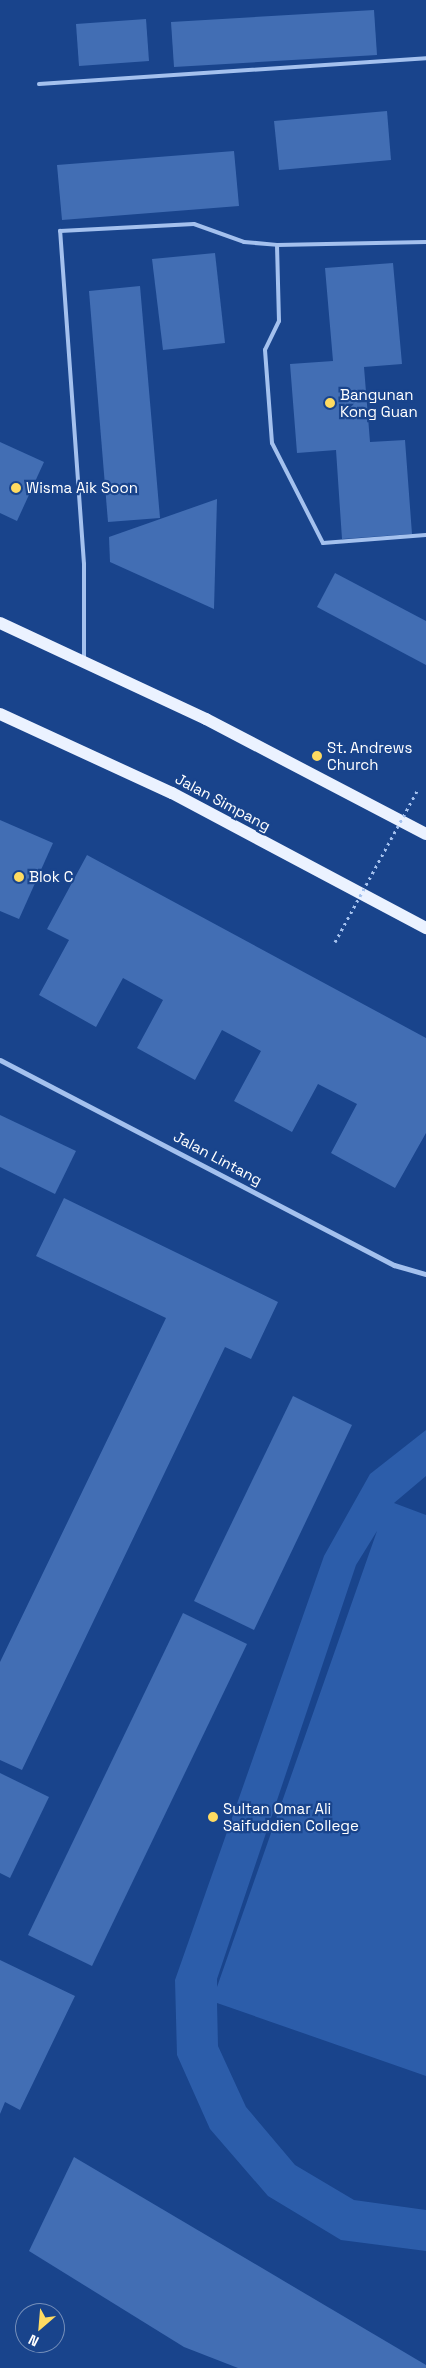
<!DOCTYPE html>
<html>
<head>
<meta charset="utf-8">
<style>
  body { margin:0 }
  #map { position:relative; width:426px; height:2368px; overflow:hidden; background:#19448c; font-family:"Space Grotesk",sans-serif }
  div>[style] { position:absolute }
  .green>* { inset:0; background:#2c5daa }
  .building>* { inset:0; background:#426eb4 }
  .lane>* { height:4px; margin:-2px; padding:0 2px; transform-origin:2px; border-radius:2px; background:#a4c1ee }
  .street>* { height:5px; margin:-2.5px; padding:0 2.5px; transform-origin:2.5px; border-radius:2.5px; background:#a4c1ee }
  .primary>* { height:12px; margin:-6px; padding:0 6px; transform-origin:6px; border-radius:6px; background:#ebf2ff }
  .path-bridge>* { height:3px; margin-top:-1.5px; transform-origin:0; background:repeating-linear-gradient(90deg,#a4c1ee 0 2.5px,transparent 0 6.5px) }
  .dots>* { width:14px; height:14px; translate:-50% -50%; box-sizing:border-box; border:2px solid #19448c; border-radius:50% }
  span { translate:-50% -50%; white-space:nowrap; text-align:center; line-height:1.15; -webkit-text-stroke:4.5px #19448c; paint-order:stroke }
  .poi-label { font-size:15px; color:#fff }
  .left { translate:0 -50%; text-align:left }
  .street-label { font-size:15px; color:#fff }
  .north { position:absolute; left:15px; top:2303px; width:50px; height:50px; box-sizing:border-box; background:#19448c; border:1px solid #758fba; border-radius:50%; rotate:207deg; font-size:14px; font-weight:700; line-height:20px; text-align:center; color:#fff }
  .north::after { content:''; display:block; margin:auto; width:18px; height:22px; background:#ffdb61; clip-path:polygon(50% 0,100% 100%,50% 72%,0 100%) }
</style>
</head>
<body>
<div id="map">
  <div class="green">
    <i style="clip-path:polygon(evenodd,426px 1430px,426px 1476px,394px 1503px,426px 1515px,426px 2076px,217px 2003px,218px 2046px,246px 2107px,295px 2165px,354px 2200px,426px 2210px,426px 2251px,341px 2240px,268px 2196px,210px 2129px,177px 2055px,175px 1980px,324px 1556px,370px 1474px,426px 1430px,377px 1531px,217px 1987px,217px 1979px,356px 1565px,377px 1531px)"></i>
  </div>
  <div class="building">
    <i style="clip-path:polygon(374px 10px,377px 55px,174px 67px,171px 22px)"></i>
    <i style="clip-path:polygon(146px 19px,149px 61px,79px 66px,76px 24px)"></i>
    <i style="clip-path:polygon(387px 111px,391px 160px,279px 170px,274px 121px)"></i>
    <i style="clip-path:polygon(234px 151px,239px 206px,62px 220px,57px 165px)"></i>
    <i style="clip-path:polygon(215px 253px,225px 343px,163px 350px,152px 259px)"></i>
    <i style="clip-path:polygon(393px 263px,402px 364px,364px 367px,370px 442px,405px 440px,412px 534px,342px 539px,336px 450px,297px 453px,290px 364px,333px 361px,325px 268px)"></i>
    <i style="clip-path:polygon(140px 286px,160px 518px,108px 522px,89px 291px)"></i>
    <i style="clip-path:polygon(0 442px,44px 462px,17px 521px,0 513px)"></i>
    <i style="clip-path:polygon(217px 499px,214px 609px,110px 562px,109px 537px)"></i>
    <i style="clip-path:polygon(335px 573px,426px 621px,426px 665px,317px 607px)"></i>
    <i style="clip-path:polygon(0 820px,53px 843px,19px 919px,0 911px)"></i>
    <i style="clip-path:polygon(87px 855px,426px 1038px,426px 1133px,395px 1188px,331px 1153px,357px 1104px,318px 1084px,292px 1132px,234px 1101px,261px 1051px,222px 1030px,195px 1080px,137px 1048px,163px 1000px,123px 978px,96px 1027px,39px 995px,69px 940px,47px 929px)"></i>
    <i style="clip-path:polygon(0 1115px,76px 1151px,55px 1194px,0 1167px)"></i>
    <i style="clip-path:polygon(64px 1198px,278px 1302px,251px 1359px,225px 1347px,22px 1770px,0 1760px,0 1662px,166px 1318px,36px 1256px)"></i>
    <i style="clip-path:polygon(293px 1396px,352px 1425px,254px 1630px,194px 1601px)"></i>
    <i style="clip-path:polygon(183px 1613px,247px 1644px,92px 1966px,28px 1935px)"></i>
    <i style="clip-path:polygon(0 1773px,49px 1797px,10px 1878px,0 1873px)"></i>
    <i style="clip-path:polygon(0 1960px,75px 1996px,20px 2110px,5px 2102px,0 2114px)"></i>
    <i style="clip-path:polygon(74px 2157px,426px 2365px,426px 2368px,238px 2368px,184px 2347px,29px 2251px)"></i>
  </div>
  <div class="lane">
    <i style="left:39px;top:84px;width:388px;rotate:-3.8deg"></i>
    <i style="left:277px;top:245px;width:76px;rotate:88.5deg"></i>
    <i style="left:279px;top:321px;width:32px;rotate:116deg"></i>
    <i style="left:265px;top:350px;width:93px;rotate:85.7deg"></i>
    <i style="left:272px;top:443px;width:112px;rotate:63deg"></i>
    <i style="left:323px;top:543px;width:103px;rotate:-4.4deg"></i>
    <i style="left:84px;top:660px;width:96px;rotate:-90deg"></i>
    <i style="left:84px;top:564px;width:334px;rotate:-94.1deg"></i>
    <i style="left:60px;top:231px;width:134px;rotate:-3deg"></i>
    <i style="left:194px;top:224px;width:53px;rotate:19.8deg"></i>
    <i style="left:244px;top:242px;width:33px;rotate:5deg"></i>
    <i style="left:277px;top:245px;width:149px;rotate:-1.2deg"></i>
  </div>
  <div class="street">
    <i style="left:0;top:1060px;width:444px;rotate:27.5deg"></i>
    <i style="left:394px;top:1265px;width:33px;rotate:16deg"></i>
  </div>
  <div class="primary">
    <i style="left:0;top:623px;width:227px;rotate:25deg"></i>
    <i style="left:206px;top:719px;width:248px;rotate:27.6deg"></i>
    <i style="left:0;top:714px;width:189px;rotate:24.7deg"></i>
    <i style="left:172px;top:793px;width:288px;rotate:28deg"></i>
  </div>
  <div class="path-bridge">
    <i style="left:335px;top:942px;width:172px;rotate:-61.5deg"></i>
  </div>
  <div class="dots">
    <i style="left:330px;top:403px;background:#ffdb61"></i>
    <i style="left:16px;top:488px;background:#ffdb61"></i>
    <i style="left:317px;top:756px;background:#ffdb61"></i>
    <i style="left:19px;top:877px;background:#ffdb61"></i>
    <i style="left:213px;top:1817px;background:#ffdb61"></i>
  </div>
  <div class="poi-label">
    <span class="left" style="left:340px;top:403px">Bangunan<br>Kong Guan</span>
    <span class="left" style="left:26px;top:488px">Wisma Aik Soon</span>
    <span class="left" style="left:327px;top:756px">St. Andrews<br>Church</span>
    <span class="left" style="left:29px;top:877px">Blok C</span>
    <span class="left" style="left:223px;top:1817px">Sultan Omar Ali<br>Saifuddien College</span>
  </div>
  <div class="street-label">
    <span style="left:223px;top:802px;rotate:28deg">Jalan Simpang</span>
    <span style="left:218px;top:1158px;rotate:28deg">Jalan Lintang</span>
  </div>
  <div class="north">N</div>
</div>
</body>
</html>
